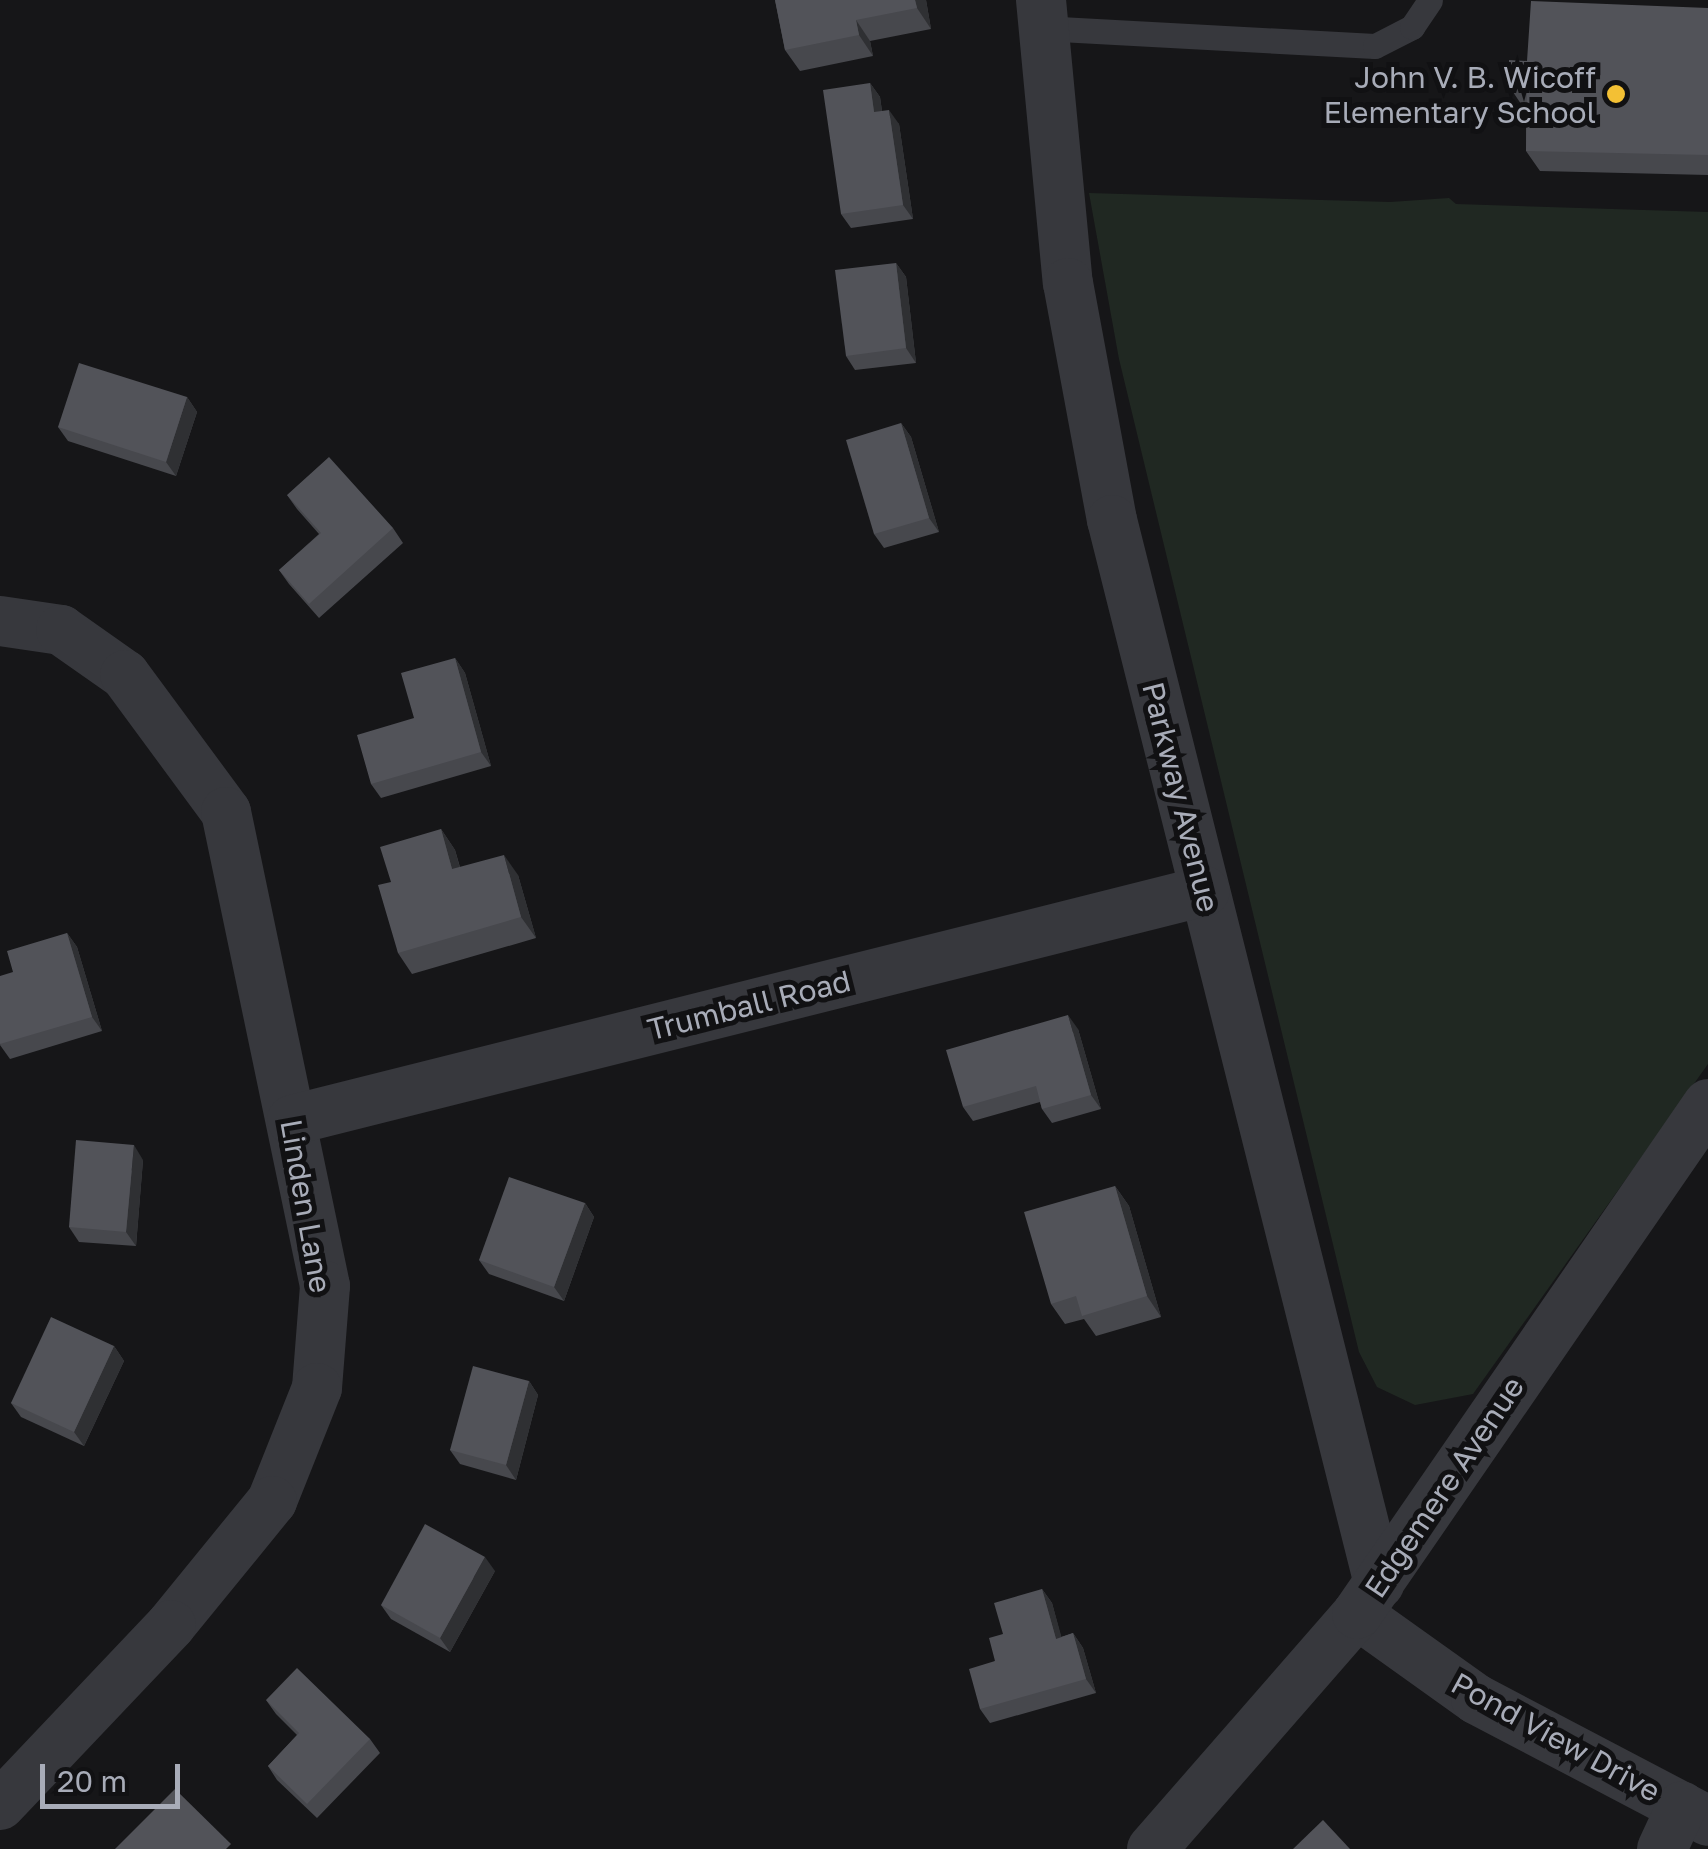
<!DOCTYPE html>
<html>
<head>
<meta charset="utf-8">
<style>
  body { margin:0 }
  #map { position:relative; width:1708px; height:1849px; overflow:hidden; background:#161618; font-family:"Golos Text",sans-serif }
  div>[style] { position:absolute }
  .green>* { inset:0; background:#202822 }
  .lane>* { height:25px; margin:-12.5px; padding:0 12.5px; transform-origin:12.5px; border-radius:12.5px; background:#37383d }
  .street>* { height:50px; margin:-25px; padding:0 25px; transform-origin:25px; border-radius:25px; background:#37383d }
  .wall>* { inset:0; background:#47484d }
  .shaded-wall>* { inset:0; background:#2f3033 }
  .building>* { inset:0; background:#525359 }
  .dots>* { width:28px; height:28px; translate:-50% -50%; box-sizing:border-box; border:5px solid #111113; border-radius:50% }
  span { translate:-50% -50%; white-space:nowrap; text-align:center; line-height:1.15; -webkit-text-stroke:10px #111113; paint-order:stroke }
  .poi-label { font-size:30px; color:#a8acb8 }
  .right { translate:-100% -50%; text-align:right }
  .street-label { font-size:30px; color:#a8acb8 }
  .scale { position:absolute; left:40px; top:1764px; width:140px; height:45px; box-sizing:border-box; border:5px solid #a8acb8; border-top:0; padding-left:12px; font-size:30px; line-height:35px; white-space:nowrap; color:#a8acb8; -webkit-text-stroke:8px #111113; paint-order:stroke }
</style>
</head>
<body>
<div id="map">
  <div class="green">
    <i style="clip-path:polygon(1089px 193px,1390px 202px,1449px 198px,1456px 204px,1708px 212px,1708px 1064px,1473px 1394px,1415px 1405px,1377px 1387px,1359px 1352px,1119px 359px)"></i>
  </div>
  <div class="lane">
    <i style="left:1041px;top:28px;width:334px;rotate:3.1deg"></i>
    <i style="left:1375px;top:46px;width:42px;rotate:-27.2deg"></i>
    <i style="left:1412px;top:27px;width:32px;rotate:-56deg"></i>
  </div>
  <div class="street">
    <i style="left:1041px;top:0;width:284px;rotate:84.6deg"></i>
    <i style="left:1068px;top:283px;width:241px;rotate:79.5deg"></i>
    <i style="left:1112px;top:520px;width:1097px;rotate:75.91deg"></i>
    <i style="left:0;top:621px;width:62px;rotate:8.4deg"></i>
    <i style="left:61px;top:630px;width:78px;rotate:35.1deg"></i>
    <i style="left:125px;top:675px;width:170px;rotate:53.6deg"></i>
    <i style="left:226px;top:812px;width:484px;rotate:78.2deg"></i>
    <i style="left:325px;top:1286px;width:102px;rotate:94.5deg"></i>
    <i style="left:317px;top:1388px;width:122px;rotate:111.7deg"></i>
    <i style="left:272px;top:1501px;width:160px;rotate:129.2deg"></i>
    <i style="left:171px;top:1625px;width:248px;rotate:133.5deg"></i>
    <i style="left:292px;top:1120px;width:941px;rotate:-14.08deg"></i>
    <i style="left:1357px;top:1614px;width:146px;rotate:35.5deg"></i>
    <i style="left:1476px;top:1699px;width:262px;rotate:27.7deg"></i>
    <i style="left:1152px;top:1849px;width:312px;rotate:-48.9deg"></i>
    <i style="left:1357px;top:1614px;width:619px;rotate:-55.46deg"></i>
    <i style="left:1662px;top:1849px;width:47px;rotate:-65.1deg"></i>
  </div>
  <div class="wall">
    <i style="clip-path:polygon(775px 0,926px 0,931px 29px,870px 41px,873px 56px,800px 71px,785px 50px)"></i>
    <i style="clip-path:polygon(1708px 8px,1708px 175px,1540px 171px,1526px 151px,1526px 107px,1523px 107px,1509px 86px,1527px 61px)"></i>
    <i style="clip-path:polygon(870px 83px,880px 97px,882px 111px,899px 124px,913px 219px,851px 228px,841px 214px)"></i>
    <i style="clip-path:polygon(896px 263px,906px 277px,916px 363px,855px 370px,846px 356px)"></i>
    <i style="clip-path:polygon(187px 397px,197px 412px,176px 476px,68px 441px,58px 427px)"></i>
    <i style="clip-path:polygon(901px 423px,911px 437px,939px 532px,884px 548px,874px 534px)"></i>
    <i style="clip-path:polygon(287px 495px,393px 528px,403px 543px,319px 618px,289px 584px,279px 570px,319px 534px,297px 509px)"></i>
    <i style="clip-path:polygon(455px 658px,465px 673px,491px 766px,381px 798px,371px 784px)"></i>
    <i style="clip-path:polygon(441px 829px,455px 850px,460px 867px,518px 875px,536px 938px,412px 974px,398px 953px,391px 882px)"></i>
    <i style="clip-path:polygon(67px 933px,77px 947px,102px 1031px,10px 1059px,0 1045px,13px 972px)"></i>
    <i style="clip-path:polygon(1078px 1029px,1101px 1109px,1052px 1123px,1042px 1109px,1040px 1102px,973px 1121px,963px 1107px)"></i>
    <i style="clip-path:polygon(143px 1160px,136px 1246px,79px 1242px,69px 1227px)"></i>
    <i style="clip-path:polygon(1115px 1186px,1129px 1206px,1161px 1317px,1096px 1336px,1084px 1319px,1065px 1324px,1051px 1304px)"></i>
    <i style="clip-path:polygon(585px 1203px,594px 1217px,564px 1301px,489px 1274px,479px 1260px)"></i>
    <i style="clip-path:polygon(114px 1346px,124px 1361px,84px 1446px,21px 1417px,11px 1403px)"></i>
    <i style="clip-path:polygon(529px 1381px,538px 1395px,516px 1480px,460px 1464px,450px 1450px)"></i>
    <i style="clip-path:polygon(495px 1571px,450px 1652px,391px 1619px,381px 1605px)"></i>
    <i style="clip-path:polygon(1042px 1589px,1052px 1603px,1061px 1637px,1073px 1633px,1083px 1648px,1096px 1693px,990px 1723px,980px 1709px,1003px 1634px)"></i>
    <i style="clip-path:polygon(266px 1700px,370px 1739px,380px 1753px,317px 1818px,277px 1780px,268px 1766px,297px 1735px,276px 1714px)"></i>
  </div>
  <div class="shaded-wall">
    <i style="clip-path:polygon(915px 0,926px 0,931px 29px,917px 8px)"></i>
    <i style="clip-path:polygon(856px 20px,870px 41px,873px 56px,859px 35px)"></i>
    <i style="clip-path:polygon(870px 83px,880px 97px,884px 126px,874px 112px)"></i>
    <i style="clip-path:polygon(889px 110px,899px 124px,913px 219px,903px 205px)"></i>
    <i style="clip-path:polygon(896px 263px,906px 277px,916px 363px,906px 348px)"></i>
    <i style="clip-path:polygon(187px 397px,197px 412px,176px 476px,166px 462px)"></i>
    <i style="clip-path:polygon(901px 423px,911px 437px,939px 532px,929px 518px)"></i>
    <i style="clip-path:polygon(455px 658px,465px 673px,491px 766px,481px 752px)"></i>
    <i style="clip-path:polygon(441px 829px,455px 850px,466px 890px,452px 869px)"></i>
    <i style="clip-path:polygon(504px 855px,518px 875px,536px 938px,521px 917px)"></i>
    <i style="clip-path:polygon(67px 933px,77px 947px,102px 1031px,92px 1017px)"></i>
    <i style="clip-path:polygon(1068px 1015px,1078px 1029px,1101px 1109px,1091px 1095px)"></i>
    <i style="clip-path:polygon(134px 1145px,143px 1160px,136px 1246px,126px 1232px)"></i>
    <i style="clip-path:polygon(1115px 1186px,1129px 1206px,1161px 1317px,1147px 1296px)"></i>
    <i style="clip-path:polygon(585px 1203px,594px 1217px,564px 1301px,554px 1287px)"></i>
    <i style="clip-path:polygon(114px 1346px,124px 1361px,84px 1446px,74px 1432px)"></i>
    <i style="clip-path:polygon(529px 1381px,538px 1395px,516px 1480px,506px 1465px)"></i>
    <i style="clip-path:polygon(485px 1557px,495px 1571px,450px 1652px,440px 1638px)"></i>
    <i style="clip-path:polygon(1042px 1589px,1052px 1603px,1066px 1653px,1056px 1639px)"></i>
    <i style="clip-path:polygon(1073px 1633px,1083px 1648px,1096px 1693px,1086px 1679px)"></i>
  </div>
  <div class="building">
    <i style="clip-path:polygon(775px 0,915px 0,917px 8px,856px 20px,859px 35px,785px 50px)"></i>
    <i style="clip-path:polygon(1531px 1px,1708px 8px,1708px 155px,1526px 151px,1527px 87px,1509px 86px,1509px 60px,1527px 61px)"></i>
    <i style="clip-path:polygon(870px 83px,874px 112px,889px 110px,903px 205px,841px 214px,823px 90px)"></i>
    <i style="clip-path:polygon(896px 263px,906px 348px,846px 356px,835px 270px)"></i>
    <i style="clip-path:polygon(79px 363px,187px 397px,166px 462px,58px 427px)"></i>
    <i style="clip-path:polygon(901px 423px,929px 518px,874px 534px,846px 440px)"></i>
    <i style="clip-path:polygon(329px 457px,393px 528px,309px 604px,279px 570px,321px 533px,287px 495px)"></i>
    <i style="clip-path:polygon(455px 658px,481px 752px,371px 784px,357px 735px,414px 718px,401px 673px)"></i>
    <i style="clip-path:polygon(441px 829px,452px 869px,504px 855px,521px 917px,398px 953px,378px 885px,391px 882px,380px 847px)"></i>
    <i style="clip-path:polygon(67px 933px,92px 1017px,0 1044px,0 976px,13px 972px,7px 951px)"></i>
    <i style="clip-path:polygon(1068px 1015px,1091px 1095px,1042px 1109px,1036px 1086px,963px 1107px,946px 1050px)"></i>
    <i style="clip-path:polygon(76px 1140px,134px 1145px,126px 1232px,69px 1227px)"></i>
    <i style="clip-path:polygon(509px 1177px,585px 1203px,554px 1287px,479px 1260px)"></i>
    <i style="clip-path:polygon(1115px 1186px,1147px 1296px,1082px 1316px,1076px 1296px,1051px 1304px,1024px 1212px)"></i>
    <i style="clip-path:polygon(51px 1317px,114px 1346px,74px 1432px,11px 1403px)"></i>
    <i style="clip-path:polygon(473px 1366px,529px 1381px,506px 1465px,450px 1450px)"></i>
    <i style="clip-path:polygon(425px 1524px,485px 1557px,440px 1638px,381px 1605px)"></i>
    <i style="clip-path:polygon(1042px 1589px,1056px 1639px,1073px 1633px,1086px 1679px,980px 1709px,969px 1669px,995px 1661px,989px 1638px,1003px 1634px,994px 1603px)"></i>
    <i style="clip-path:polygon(297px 1668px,370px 1739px,307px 1804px,268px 1766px,299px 1733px,266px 1700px)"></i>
    <i style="clip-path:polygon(175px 1789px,231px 1844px,226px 1849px,115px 1849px)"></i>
    <i style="clip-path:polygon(1323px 1820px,1350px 1849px,1293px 1849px)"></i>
  </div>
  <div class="dots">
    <i style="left:1616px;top:94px;background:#f3c034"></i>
  </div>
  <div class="poi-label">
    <span class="right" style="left:1596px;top:94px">John V. B. Wicoff<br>Elementary School</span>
  </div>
  <div class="street-label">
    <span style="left:1181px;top:797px;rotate:76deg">Parkway Avenue</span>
    <span style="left:749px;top:1005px;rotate:-14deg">Trumball Road</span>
    <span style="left:306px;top:1206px;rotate:80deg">Linden Lane</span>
    <span style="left:1444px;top:1487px;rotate:-56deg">Edgemere Avenue</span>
    <span style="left:1556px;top:1737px;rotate:29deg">Pond View Drive</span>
  </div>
  <div class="scale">20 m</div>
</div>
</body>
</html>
